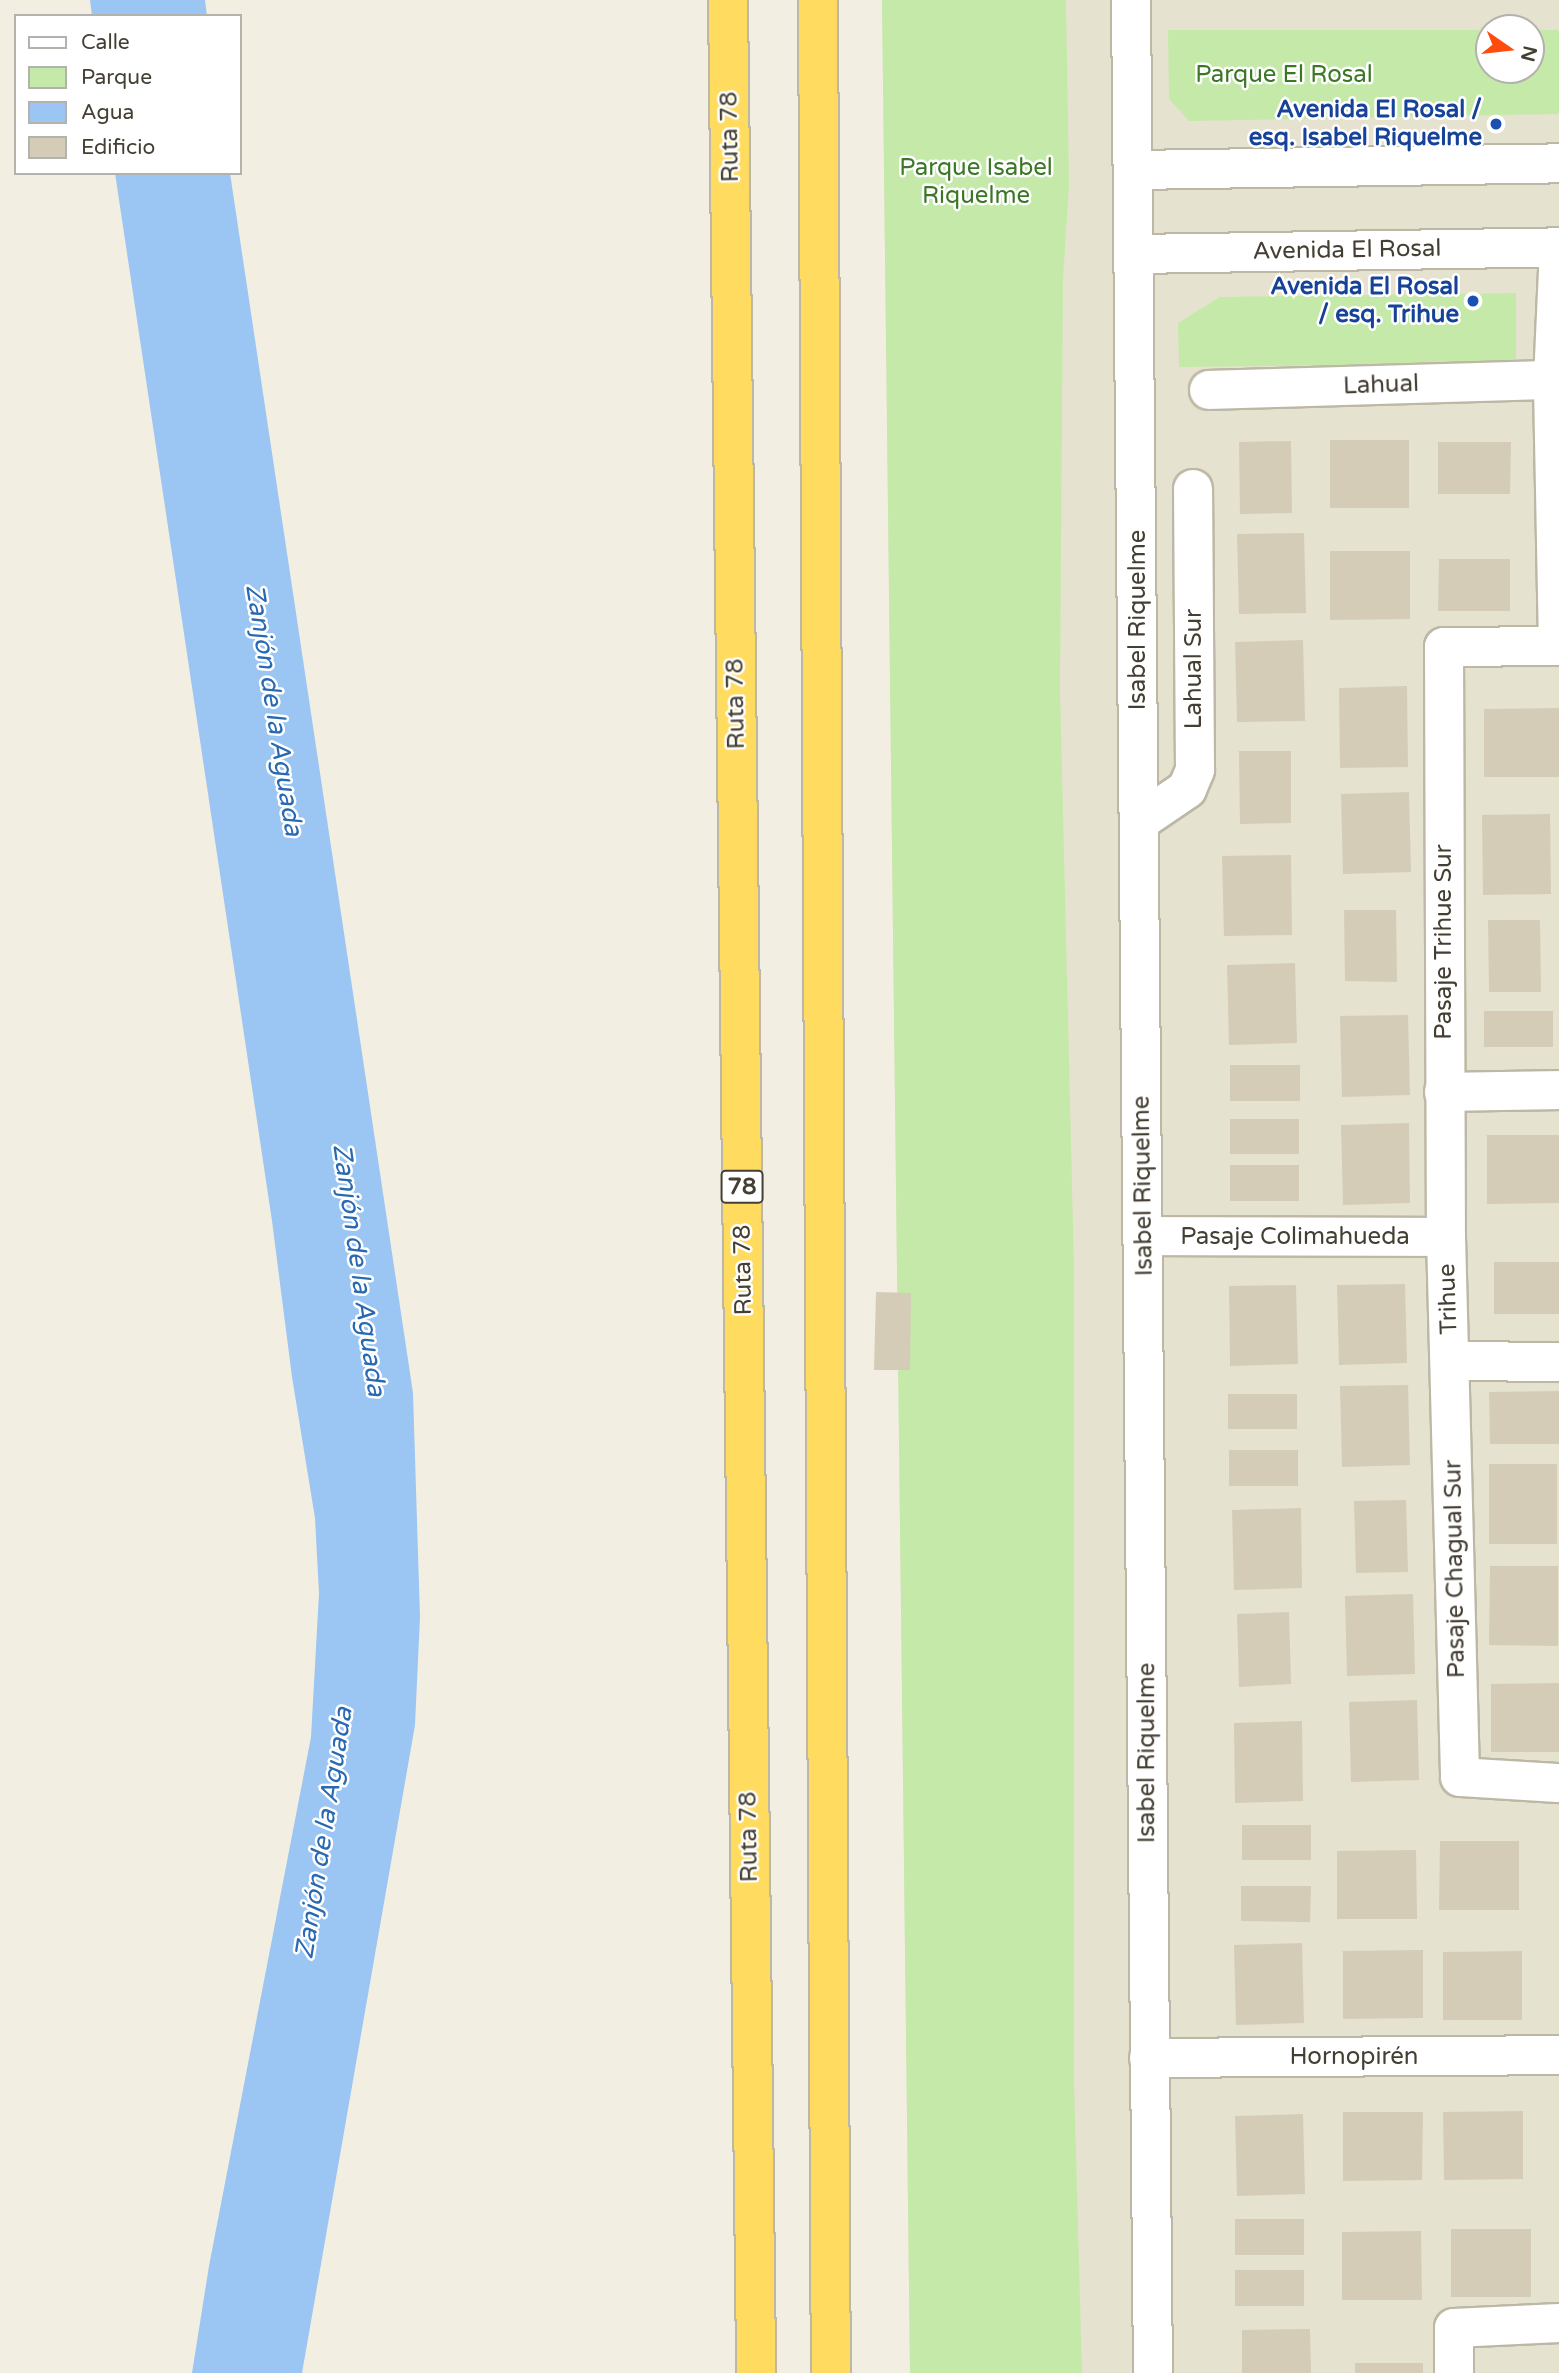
<!DOCTYPE html>
<html>
<head>
<meta charset="utf-8">
<style>
  body { margin:0 }
  #map { position:relative; width:1559px; height:2373px; overflow:hidden; background:#f2efe2; font-family:"Varela Round",sans-serif }
  div>[style] { position:absolute }
  .residential>* { inset:0; background:#e6e2d0 }
  .green>* { inset:0; background:#c5e9a9 }
  .water>* { inset:0; background:#9bc5f2 }
  .building>* { inset:0; background:#d4ccb7 }
  .roads { filter:drop-shadow(2px 0 #bdb8a5) drop-shadow(-2px 0 #bdb8a5) drop-shadow(0 2px #bdb8a5) drop-shadow(0 -2px #bdb8a5) }
  .minor>* { height:38px; margin:-19px; padding:0 19px; transform-origin:19px; border-radius:19px; background:#fff }
  .motorway>* { height:38px; margin:-19px; padding:0 19px; transform-origin:19px; border-radius:19px; background:#ffdc60 }
  .dots>* { width:19px; height:19px; translate:-50% -50%; box-sizing:border-box; border:4px solid #fff; border-radius:50% }
  span { translate:-50% -50%; white-space:nowrap; text-align:center; line-height:1.15; -webkit-text-stroke:5px #fff; paint-order:stroke }
  .shield-label span { padding:2px 5px; background:#fff; border:2px solid; border-radius:5px; -webkit-text-stroke-width:0 }
  .shield-label { font-size:23px; color:#443f33; font-weight:700 }
  .park-label { font-size:24px; color:#3b7725 }
  .transit-label { font-size:24px; color:#164399; font-weight:700 }
  .right { translate:-100% -50%; text-align:right }
  .street-label { font-size:24px; color:#443f33 }
  .water-label { font-size:26px; color:#2969b2; font-style:italic }
  .legend { position:absolute; left:14px; top:14px; width:228px; height:161px; box-sizing:border-box; background:#fff; border:2px solid #b4b2ad; margin:0; padding:9px 12px; list-style:none; font-size:21px; color:#443f33 }
  .legend li { display:flex; align-items:center; gap:14px; height:35px }
  .legend b { width:35px; border:2px solid #b4b2ad }
  .north { position:absolute; left:1475px; top:14px; width:70px; height:70px; box-sizing:border-box; background:#fff; border:2px solid #b4b2ad; border-radius:50%; rotate:104deg; font-size:19px; font-weight:700; line-height:28px; text-align:center; color:#443f33 }
  .north::after { content:''; display:block; margin:auto; width:24px; height:32px; background:#ff4b0c; clip-path:polygon(50% 0,100% 100%,50% 72%,0 100%) }
</style>
</head>
<body>
<div id="map">
  <div class="residential">
    <i style="clip-path:polygon(evenodd,882px 0,1559px 0,1559px 2373px,910px 2373px,882px 0,1489px 28px,1531px 28px,1531px 70px,1489px 70px,1489px 28px)"></i>
  </div>
  <div class="green">
    <i style="clip-path:polygon(882px 0,1066px 0,1069px 184px,1063px 279px,1060px 689px,1074px 1267px,1074px 2079px,1082px 2373px,910px 2373px)"></i>
    <i style="clip-path:polygon(1168px 30px,1489px 30px,1489px 70px,1531px 70px,1531px 30px,1559px 30px,1559px 114px,1189px 121px,1169px 99px)"></i>
    <i style="clip-path:polygon(1516px 293px,1516px 363px,1179px 367px,1178px 323px,1220px 297px)"></i>
  </div>
  <div class="water">
    <i style="clip-path:polygon(90px 0,205px 0,207px 16px,92px 16px)"></i>
    <i style="clip-path:polygon(115px 173px,230px 173px,413px 1393px,420px 1617px,415px 1725px,302px 2373px,192px 2373px,209px 2266px,311px 1737px,319px 1593px,315px 1518px,292px 1377px,272px 1221px)"></i>
  </div>
  <div class="building">
    <i style="clip-path:polygon(1330px 440px,1409px 440px,1409px 508px,1330px 508px)"></i>
    <i style="clip-path:polygon(1291px 441px,1292px 513px,1240px 514px,1239px 442px)"></i>
    <i style="clip-path:polygon(1438px 442px,1511px 442px,1510px 494px,1438px 494px)"></i>
    <i style="clip-path:polygon(1304px 533px,1306px 613px,1239px 614px,1237px 534px)"></i>
    <i style="clip-path:polygon(1330px 551px,1410px 551px,1410px 619px,1330px 620px)"></i>
    <i style="clip-path:polygon(1439px 559px,1510px 559px,1510px 611px,1438px 611px)"></i>
    <i style="clip-path:polygon(1303px 640px,1305px 721px,1237px 722px,1235px 642px)"></i>
    <i style="clip-path:polygon(1407px 686px,1408px 767px,1340px 768px,1339px 688px)"></i>
    <i style="clip-path:polygon(1559px 708px,1559px 777px,1484px 777px,1484px 709px)"></i>
    <i style="clip-path:polygon(1239px 751px,1291px 751px,1291px 823px,1240px 824px)"></i>
    <i style="clip-path:polygon(1409px 792px,1411px 872px,1343px 874px,1341px 794px)"></i>
    <i style="clip-path:polygon(1550px 814px,1551px 894px,1483px 895px,1482px 815px)"></i>
    <i style="clip-path:polygon(1291px 855px,1292px 935px,1224px 936px,1222px 856px)"></i>
    <i style="clip-path:polygon(1344px 910px,1396px 910px,1397px 982px,1345px 981px)"></i>
    <i style="clip-path:polygon(1488px 920px,1540px 920px,1541px 992px,1489px 992px)"></i>
    <i style="clip-path:polygon(1295px 963px,1297px 1043px,1229px 1045px,1227px 965px)"></i>
    <i style="clip-path:polygon(1484px 1011px,1553px 1011px,1553px 1047px,1484px 1047px)"></i>
    <i style="clip-path:polygon(1408px 1015px,1410px 1095px,1342px 1097px,1340px 1016px)"></i>
    <i style="clip-path:polygon(1230px 1065px,1300px 1065px,1300px 1101px,1230px 1101px)"></i>
    <i style="clip-path:polygon(1230px 1119px,1299px 1119px,1299px 1154px,1230px 1154px)"></i>
    <i style="clip-path:polygon(1409px 1123px,1410px 1203px,1343px 1205px,1341px 1125px)"></i>
    <i style="clip-path:polygon(1487px 1135px,1559px 1135px,1559px 1203px,1487px 1204px)"></i>
    <i style="clip-path:polygon(1230px 1165px,1299px 1165px,1299px 1201px,1230px 1201px)"></i>
    <i style="clip-path:polygon(1494px 1262px,1559px 1262px,1559px 1314px,1494px 1314px)"></i>
    <i style="clip-path:polygon(1405px 1284px,1407px 1363px,1339px 1365px,1337px 1285px)"></i>
    <i style="clip-path:polygon(1296px 1285px,1298px 1364px,1230px 1366px,1229px 1286px)"></i>
    <i style="clip-path:polygon(876px 1292px,911px 1293px,910px 1370px,874px 1370px)"></i>
    <i style="clip-path:polygon(1408px 1385px,1410px 1465px,1342px 1467px,1340px 1386px)"></i>
    <i style="clip-path:polygon(1559px 1391px,1559px 1444px,1490px 1444px,1489px 1392px)"></i>
    <i style="clip-path:polygon(1228px 1394px,1297px 1394px,1297px 1429px,1228px 1429px)"></i>
    <i style="clip-path:polygon(1229px 1450px,1298px 1450px,1298px 1486px,1229px 1486px)"></i>
    <i style="clip-path:polygon(1489px 1464px,1557px 1464px,1557px 1544px,1489px 1544px)"></i>
    <i style="clip-path:polygon(1406px 1500px,1408px 1572px,1356px 1573px,1354px 1501px)"></i>
    <i style="clip-path:polygon(1301px 1508px,1302px 1588px,1234px 1590px,1232px 1510px)"></i>
    <i style="clip-path:polygon(1490px 1566px,1558px 1566px,1558px 1646px,1489px 1645px)"></i>
    <i style="clip-path:polygon(1413px 1594px,1415px 1674px,1347px 1676px,1345px 1596px)"></i>
    <i style="clip-path:polygon(1289px 1612px,1291px 1684px,1239px 1687px,1237px 1614px)"></i>
    <i style="clip-path:polygon(1559px 1683px,1559px 1752px,1491px 1752px,1491px 1684px)"></i>
    <i style="clip-path:polygon(1417px 1700px,1419px 1780px,1351px 1782px,1349px 1702px)"></i>
    <i style="clip-path:polygon(1302px 1721px,1303px 1801px,1235px 1803px,1234px 1723px)"></i>
    <i style="clip-path:polygon(1242px 1825px,1311px 1825px,1311px 1860px,1242px 1860px)"></i>
    <i style="clip-path:polygon(1440px 1841px,1519px 1841px,1519px 1910px,1439px 1910px)"></i>
    <i style="clip-path:polygon(1416px 1850px,1417px 1919px,1337px 1919px,1337px 1851px)"></i>
    <i style="clip-path:polygon(1241px 1886px,1311px 1886px,1310px 1922px,1241px 1921px)"></i>
    <i style="clip-path:polygon(1302px 1943px,1304px 2023px,1236px 2025px,1234px 1945px)"></i>
    <i style="clip-path:polygon(1423px 1950px,1423px 2018px,1343px 2019px,1343px 1951px)"></i>
    <i style="clip-path:polygon(1522px 1951px,1522px 2020px,1443px 2020px,1443px 1952px)"></i>
    <i style="clip-path:polygon(1523px 2111px,1523px 2179px,1444px 2180px,1443px 2112px)"></i>
    <i style="clip-path:polygon(1343px 2112px,1423px 2112px,1422px 2180px,1343px 2181px)"></i>
    <i style="clip-path:polygon(1303px 2114px,1305px 2194px,1237px 2196px,1235px 2116px)"></i>
    <i style="clip-path:polygon(1235px 2219px,1304px 2219px,1304px 2255px,1235px 2255px)"></i>
    <i style="clip-path:polygon(1451px 2229px,1531px 2229px,1531px 2297px,1451px 2297px)"></i>
    <i style="clip-path:polygon(1421px 2231px,1422px 2300px,1342px 2300px,1342px 2232px)"></i>
    <i style="clip-path:polygon(1235px 2270px,1304px 2270px,1304px 2306px,1235px 2306px)"></i>
    <i style="clip-path:polygon(1310px 2329px,1311px 2373px,1242px 2373px,1242px 2330px)"></i>
    <i style="clip-path:polygon(1355px 2363px,1423px 2363px,1423px 2373px,1355px 2373px)"></i>
  </div>
  <div class="roads">
    <div class="minor">
      <i style="left:1131px;top:0;width:2373px;rotate:89.47deg"></i>
      <i style="left:1135px;top:170px;width:424px;rotate:-0.9deg"></i>
      <i style="left:1135px;top:254px;width:424px;rotate:-0.9deg"></i>
      <i style="left:1209px;top:390px;width:344px;rotate:-1.7deg"></i>
      <i style="left:1558px;top:646px;width:266px;rotate:-91.1deg"></i>
      <i style="left:1553px;top:380px;width:133px;rotate:-87.4deg"></i>
      <i style="left:1559px;top:646px;width:115px;rotate:179.5deg"></i>
      <i style="left:1444px;top:647px;width:590px;rotate:89.81deg"></i>
      <i style="left:1446px;top:1237px;width:540px;rotate:88.51deg"></i>
      <i style="left:1460px;top:1777px;width:99px;rotate:3.5deg"></i>
      <i style="left:1140px;top:821px;width:57px;rotate:-34.2deg"></i>
      <i style="left:1187px;top:789px;width:21px;rotate:-67deg"></i>
      <i style="left:1195px;top:770px;width:281px;rotate:-90.4deg"></i>
      <i style="left:1444px;top:1092px;width:115px;rotate:-1deg"></i>
      <i style="left:1144px;top:1236px;width:302px;rotate:0.2deg"></i>
      <i style="left:1450px;top:1361px;width:109px;rotate:0.5deg"></i>
      <i style="left:1149px;top:2058px;width:410px;rotate:-0.4deg"></i>
      <i style="left:1454px;top:2373px;width:45px;rotate:-90deg"></i>
      <i style="left:1454px;top:2328px;width:105px;rotate:-2.7deg"></i>
    </div>
    <div class="motorway">
      <i style="left:728px;top:0;width:2373px;rotate:89.32deg"></i>
      <i style="left:818px;top:0;width:2373px;rotate:89.69deg"></i>
    </div>
  </div>
  <div class="dots">
    <i style="left:1496px;top:124px;background:#1a4fb4"></i>
    <i style="left:1473px;top:301px;background:#1a4fb4"></i>
  </div>
  <div class="shield-label">
    <span style="left:742px;top:1187px">78</span>
  </div>
  <div class="park-label">
    <span style="left:1284px;top:75px">Parque El Rosal</span>
    <span style="left:976px;top:182px">Parque Isabel<br>Riquelme</span>
  </div>
  <div class="transit-label">
    <span class="right" style="left:1482px;top:124px">Avenida El Rosal /<br>esq. Isabel Riquelme</span>
    <span class="right" style="left:1459px;top:301px">Avenida El Rosal<br>/ esq. Trihue</span>
  </div>
  <div class="street-label">
    <span style="left:730px;top:137px;rotate:-91deg">Ruta 78</span>
    <span style="left:1347px;top:250px;rotate:-1deg">Avenida El Rosal</span>
    <span style="left:1381px;top:385px;rotate:-2deg">Lahual</span>
    <span style="left:1138px;top:620px;rotate:-90deg">Isabel Riquelme</span>
    <span style="left:1194px;top:669px;rotate:-90deg">Lahual Sur</span>
    <span style="left:736px;top:704px;rotate:-91deg">Ruta 78</span>
    <span style="left:1444px;top:942px;rotate:-90deg">Pasaje Trihue Sur</span>
    <span style="left:1143px;top:1186px;rotate:-91deg">Isabel Riquelme</span>
    <span style="left:1295px;top:1237px">Pasaje Colimahueda</span>
    <span style="left:743px;top:1270px;rotate:-91deg">Ruta 78</span>
    <span style="left:1448px;top:1299px;rotate:-92deg">Trihue</span>
    <span style="left:1455px;top:1569px;rotate:-91deg">Pasaje Chagual Sur</span>
    <span style="left:1147px;top:1753px;rotate:-90deg">Isabel Riquelme</span>
    <span style="left:749px;top:1837px;rotate:-91deg">Ruta 78</span>
    <span style="left:1354px;top:2057px">Hornopirén</span>
  </div>
  <div class="water-label">
    <span style="left:274px;top:710px;rotate:81deg">Zanjón de la Aguada</span>
    <span style="left:359px;top:1270px;rotate:82deg">Zanjón de la Aguada</span>
    <span style="left:324px;top:1833px;rotate:-81deg">Zanjón de la Aguada</span>
  </div>
  <ul class="legend">
  <li><b style="height:9px;background:#fff"></b>Calle</li>
  <li><b style="height:19px;background:#c5e9a9"></b>Parque</li>
  <li><b style="height:19px;background:#9bc5f2"></b>Agua</li>
  <li><b style="height:19px;background:#d4ccb7"></b>Edificio</li>
  </ul>
  <div class="north">N</div>
</div>
</body>
</html>
